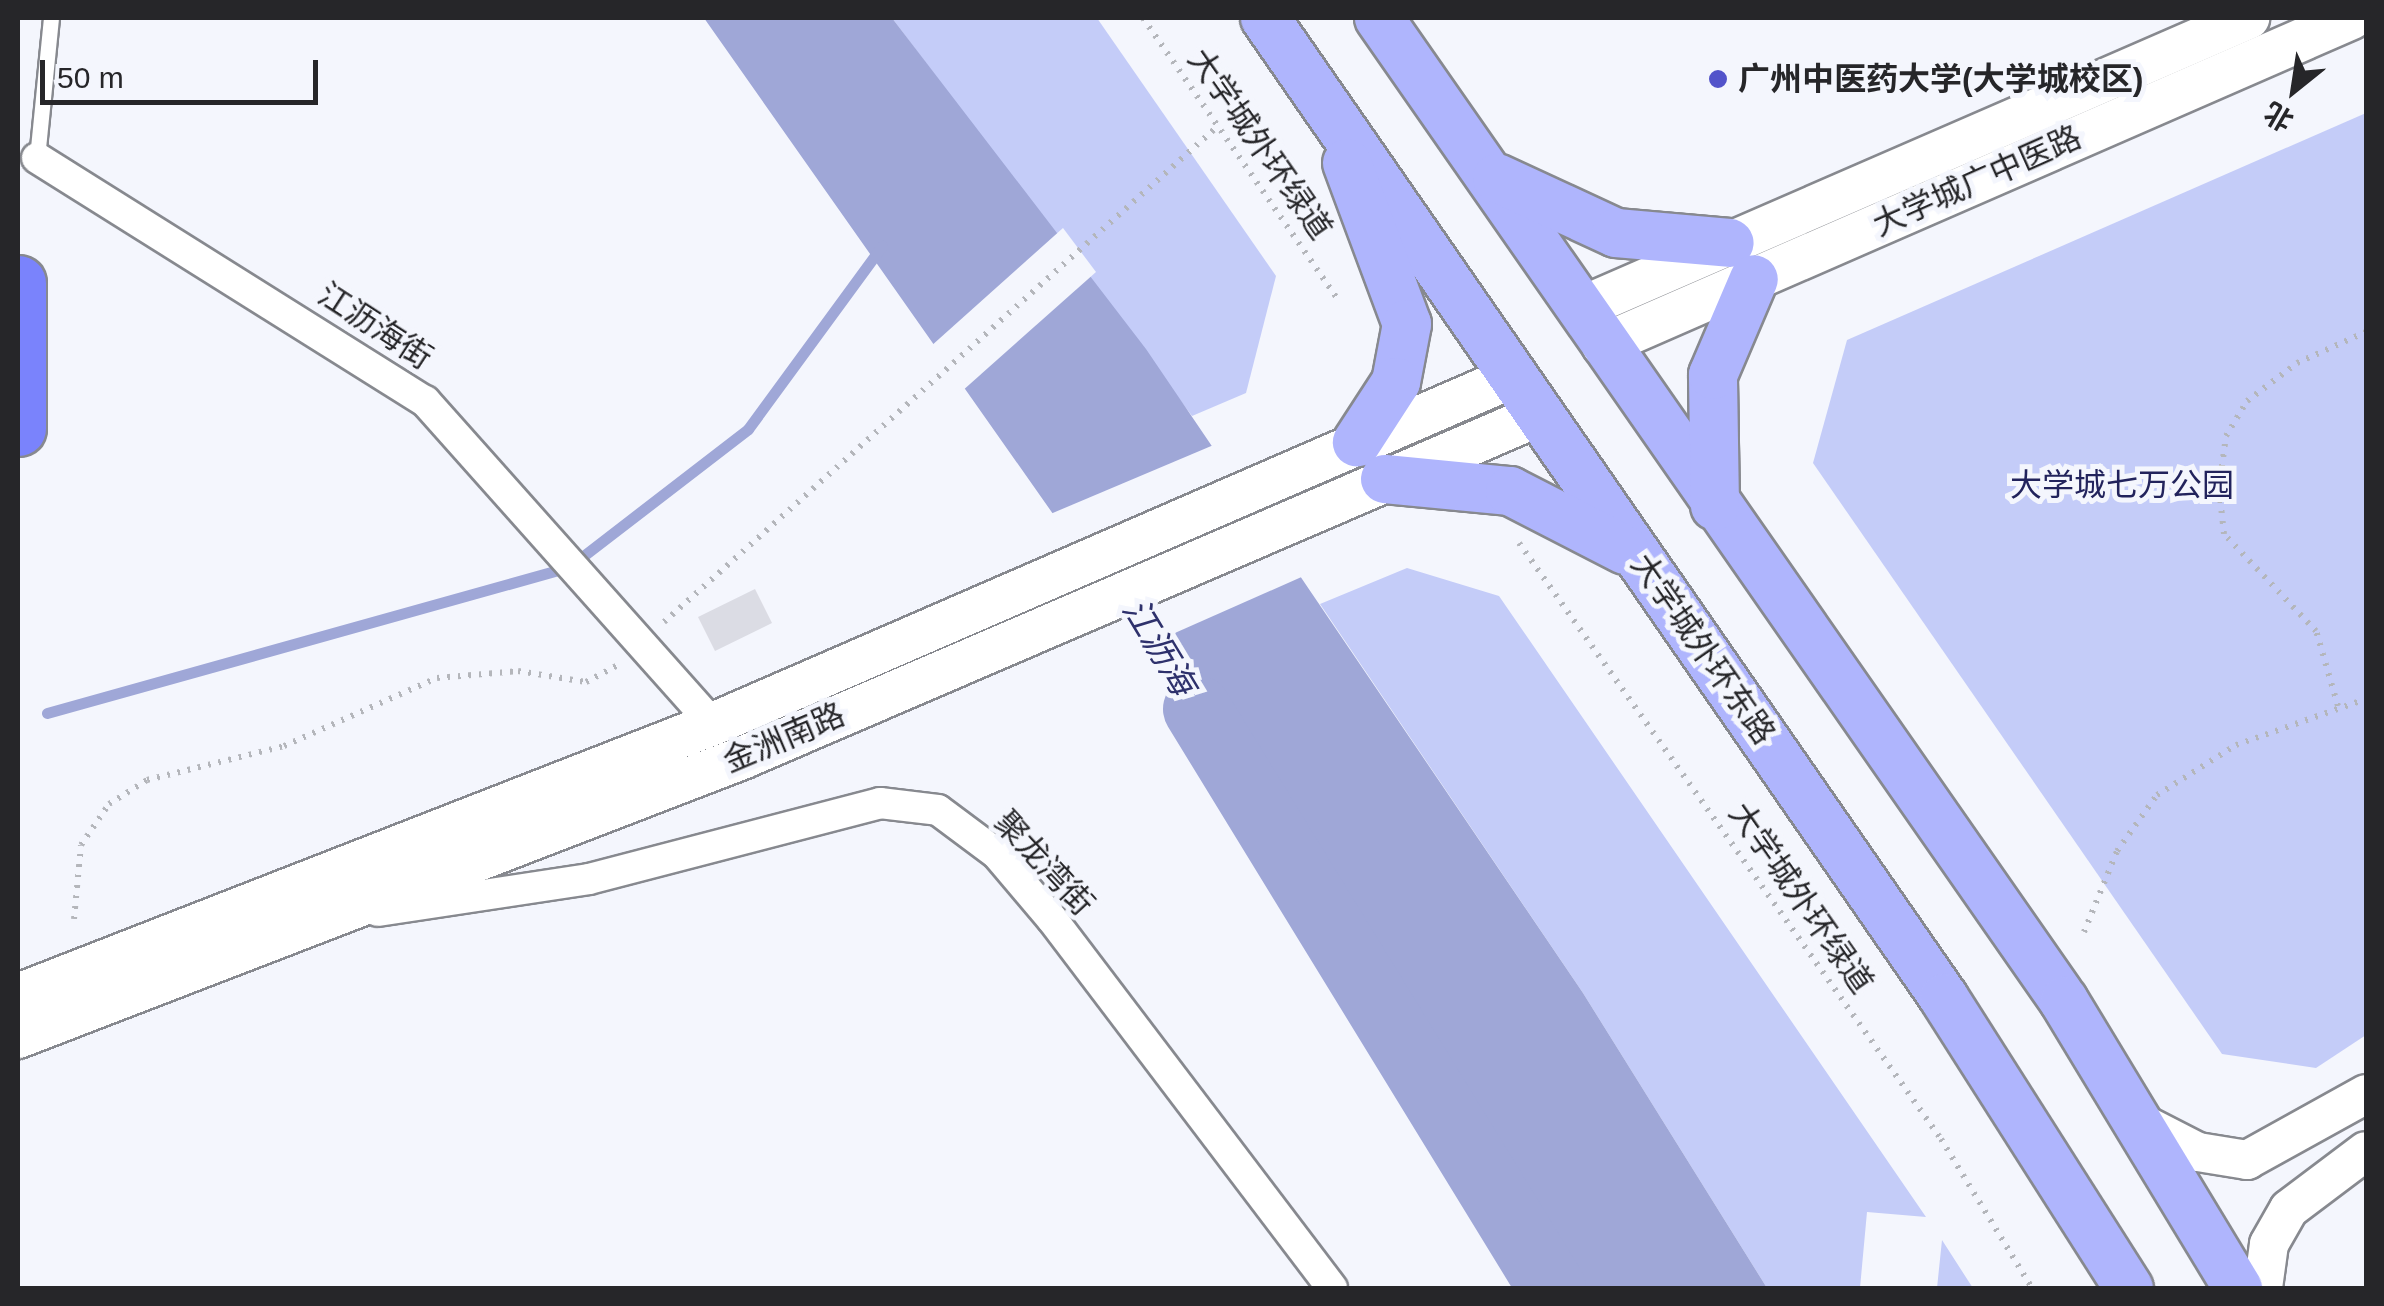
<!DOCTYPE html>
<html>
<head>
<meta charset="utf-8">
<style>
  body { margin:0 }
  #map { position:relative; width:2384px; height:1306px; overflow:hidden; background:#f4f6fd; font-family:Arial,"Noto Sans SC",sans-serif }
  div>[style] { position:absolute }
  .green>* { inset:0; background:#c4ccf8 }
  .water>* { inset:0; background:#9fa7d7 }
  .pier>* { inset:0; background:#f4f6fd }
  .stream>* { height:11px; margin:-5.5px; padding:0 5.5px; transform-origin:5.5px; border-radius:5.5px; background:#9fa7d7 }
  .river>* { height:68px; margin:-34px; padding:0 34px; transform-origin:34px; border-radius:34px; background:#9fa7d7 }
  .building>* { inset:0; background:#dbdce4 }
  .path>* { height:6px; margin-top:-3px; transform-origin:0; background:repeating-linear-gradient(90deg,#b4b6bb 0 2.5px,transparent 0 10.5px) }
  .roads { filter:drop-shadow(2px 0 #87898f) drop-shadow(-2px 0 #87898f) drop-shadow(0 2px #87898f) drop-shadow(0 -2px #87898f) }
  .service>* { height:15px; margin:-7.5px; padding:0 7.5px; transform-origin:7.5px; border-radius:7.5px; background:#fff }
  .minor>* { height:30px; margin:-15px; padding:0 15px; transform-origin:15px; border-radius:15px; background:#fff }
  .tertiary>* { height:38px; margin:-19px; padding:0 19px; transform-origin:19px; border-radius:19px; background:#fff }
  .secondary>* { height:42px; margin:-21px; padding:0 21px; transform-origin:21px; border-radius:21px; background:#fff }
  .primary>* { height:48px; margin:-24px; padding:0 24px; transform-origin:24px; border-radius:24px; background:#afb5fd }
  .motorway>* { height:55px; margin:-27.5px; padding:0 27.5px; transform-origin:27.5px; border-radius:27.5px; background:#7a83fc }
  .dots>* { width:28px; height:28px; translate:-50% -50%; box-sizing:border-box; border:5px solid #f4f6fd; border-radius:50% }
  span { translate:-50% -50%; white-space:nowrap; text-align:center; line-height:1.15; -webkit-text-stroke:10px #f4f6fd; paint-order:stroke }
  .poi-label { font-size:32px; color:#262629; font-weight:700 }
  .left { translate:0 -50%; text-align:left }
  .street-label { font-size:32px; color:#262629 }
  .park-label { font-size:32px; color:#22235c }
  .water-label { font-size:35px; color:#2e316c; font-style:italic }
  .frame { position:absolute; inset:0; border:20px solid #262629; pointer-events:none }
  .north { position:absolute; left:2244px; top:40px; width:100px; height:100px; -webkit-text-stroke:8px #f4f6fd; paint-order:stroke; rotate:210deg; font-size:28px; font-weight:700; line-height:40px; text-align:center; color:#262629 }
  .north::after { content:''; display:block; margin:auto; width:35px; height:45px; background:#262629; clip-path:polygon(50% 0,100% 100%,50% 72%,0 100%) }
  .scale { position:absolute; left:40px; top:60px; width:278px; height:45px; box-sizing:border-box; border:5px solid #262629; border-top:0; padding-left:12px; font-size:30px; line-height:35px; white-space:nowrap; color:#262629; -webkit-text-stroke:8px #f4f6fd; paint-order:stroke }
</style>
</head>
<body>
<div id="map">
  <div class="green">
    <i style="clip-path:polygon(892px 18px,1097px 18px,1276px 276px,1246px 393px,1192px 416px)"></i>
    <i style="clip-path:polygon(2366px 113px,2366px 1035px,2316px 1068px,2222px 1054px,1813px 463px,1847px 340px)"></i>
    <i style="clip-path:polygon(1407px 568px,1499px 596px,1926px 1217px,1867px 1212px,1860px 1288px,1767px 1288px,1583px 993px,1320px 604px)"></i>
    <i style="clip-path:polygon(1942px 1240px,1969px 1282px,1973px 1288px,1937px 1288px)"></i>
  </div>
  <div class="water">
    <i style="clip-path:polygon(704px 18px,892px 18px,1146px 349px,1583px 993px,1767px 1288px,1537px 1288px,1343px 926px)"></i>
  </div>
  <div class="pier">
    <i style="clip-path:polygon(1063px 228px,1096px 272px,961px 392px,930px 347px)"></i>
    <i style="clip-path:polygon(1216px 444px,1306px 575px,1141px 648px,1048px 515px)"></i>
  </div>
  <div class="stream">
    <i style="left:47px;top:713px;width:542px;rotate:-15.63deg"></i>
    <i style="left:569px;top:567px;width:226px;rotate:-37.6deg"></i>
    <i style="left:748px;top:429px;width:227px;rotate:-53.8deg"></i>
  </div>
  <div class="river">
    <i style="left:1197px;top:709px;width:679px;rotate:58.49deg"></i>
  </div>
  <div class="building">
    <i style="clip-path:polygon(755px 589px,772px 623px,715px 651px,698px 617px)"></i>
  </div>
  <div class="path">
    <i style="left:1143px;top:18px;width:341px;rotate:55.3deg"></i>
    <i style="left:1519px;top:543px;width:730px;rotate:54.7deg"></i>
    <i style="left:1941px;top:1139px;width:175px;rotate:58.6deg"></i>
    <i style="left:664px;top:622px;width:744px;rotate:-41.84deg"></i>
    <i style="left:2338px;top:706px;width:78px;rotate:-106.3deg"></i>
    <i style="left:2316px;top:631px;width:134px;rotate:-133.5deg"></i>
    <i style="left:2224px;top:534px;width:46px;rotate:-96.2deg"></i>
    <i style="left:2219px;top:488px;width:52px;rotate:-82.3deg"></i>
    <i style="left:2226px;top:436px;width:41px;rotate:-59deg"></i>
    <i style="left:2247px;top:401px;width:63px;rotate:-37.2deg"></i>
    <i style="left:2297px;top:363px;width:76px;rotate:-24.2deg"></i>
    <i style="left:74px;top:919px;width:74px;rotate:-84.6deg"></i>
    <i style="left:81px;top:845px;width:50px;rotate:-55.7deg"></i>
    <i style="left:109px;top:804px;width:45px;rotate:-32.3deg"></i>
    <i style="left:147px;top:780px;width:141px;rotate:-13.9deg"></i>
    <i style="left:284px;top:746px;width:167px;rotate:-24deg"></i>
    <i style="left:437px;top:678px;width:81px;rotate:-4.9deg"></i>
    <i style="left:518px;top:671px;width:69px;rotate:9.2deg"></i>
    <i style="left:586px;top:682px;width:36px;rotate:-28deg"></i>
    <i style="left:2084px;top:932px;width:87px;rotate:-67.8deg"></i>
    <i style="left:2117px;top:851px;width:69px;rotate:-54.5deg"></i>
    <i style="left:2157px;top:795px;width:93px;rotate:-32.3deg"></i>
    <i style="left:2236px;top:745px;width:138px;rotate:-19.5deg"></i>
  </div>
  <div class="roads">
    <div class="service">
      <i style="left:37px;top:158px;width:141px;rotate:-84.3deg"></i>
    </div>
    <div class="minor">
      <i style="left:37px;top:158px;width:458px;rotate:32.1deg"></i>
      <i style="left:425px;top:401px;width:433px;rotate:48.3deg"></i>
      <i style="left:378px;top:911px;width:213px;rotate:-8.6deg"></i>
      <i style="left:589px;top:879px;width:301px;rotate:-14.6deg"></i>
      <i style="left:880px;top:803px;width:58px;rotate:6.9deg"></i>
      <i style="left:938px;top:810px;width:74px;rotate:36.7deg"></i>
      <i style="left:997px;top:854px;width:85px;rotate:49.8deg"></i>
      <i style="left:1052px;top:919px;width:463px;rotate:52.8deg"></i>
    </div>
    <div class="tertiary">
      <i style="left:2141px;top:1123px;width:64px;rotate:27deg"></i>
      <i style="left:2198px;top:1152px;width:50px;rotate:9.3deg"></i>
      <i style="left:2247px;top:1160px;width:136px;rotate:-29deg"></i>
      <i style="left:2263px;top:1288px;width:44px;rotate:-82.2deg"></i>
      <i style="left:2269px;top:1244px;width:40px;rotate:-60.3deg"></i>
      <i style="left:2289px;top:1209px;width:96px;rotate:-37deg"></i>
    </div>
    <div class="secondary">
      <i style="left:1579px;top:309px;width:730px;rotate:-23.51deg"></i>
      <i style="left:1603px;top:345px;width:817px;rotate:-23.59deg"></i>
      <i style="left:18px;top:995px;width:746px;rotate:-21.3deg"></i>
      <i style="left:713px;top:724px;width:873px;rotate:-23.48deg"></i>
      <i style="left:18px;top:1037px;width:776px;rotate:-21.07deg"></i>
      <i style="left:742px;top:758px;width:870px;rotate:-23.29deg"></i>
    </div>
    <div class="primary">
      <i style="left:1265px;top:18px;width:1192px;rotate:55.28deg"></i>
      <i style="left:1944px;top:998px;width:344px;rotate:57.5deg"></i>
      <i style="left:1379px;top:18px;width:1198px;rotate:55.13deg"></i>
      <i style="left:2064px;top:1001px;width:336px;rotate:58.8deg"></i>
      <i style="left:1347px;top:163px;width:172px;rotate:69.6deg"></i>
      <i style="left:1407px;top:324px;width:59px;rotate:100.7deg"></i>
      <i style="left:1396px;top:382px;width:72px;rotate:123deg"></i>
      <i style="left:1497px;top:178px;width:131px;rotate:24.8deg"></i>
      <i style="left:1616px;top:233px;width:114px;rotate:5deg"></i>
      <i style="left:1385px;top:479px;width:126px;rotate:5.5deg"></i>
      <i style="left:1510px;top:491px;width:129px;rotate:27.2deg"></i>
      <i style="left:1715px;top:506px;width:131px;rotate:-90.9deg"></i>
      <i style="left:1713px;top:375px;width:104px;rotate:-66.9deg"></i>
    </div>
    <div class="motorway">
      <i style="left:18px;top:283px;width:145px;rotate:90deg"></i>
    </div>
  </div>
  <div class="dots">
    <i style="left:1718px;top:79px;background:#5253ca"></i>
  </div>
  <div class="poi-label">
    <span class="left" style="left:1738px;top:79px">广州中医药大学(大学城校区)</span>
  </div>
  <div class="street-label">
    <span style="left:1260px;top:144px;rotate:55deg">大学城外环绿道</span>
    <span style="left:1977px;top:181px;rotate:-24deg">大学城广中医路</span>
    <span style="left:375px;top:326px;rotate:33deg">江沥海街</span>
    <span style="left:1703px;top:649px;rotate:55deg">大学城外环东路</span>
    <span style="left:784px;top:738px;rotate:-23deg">金洲南路</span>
    <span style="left:1044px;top:863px;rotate:47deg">聚龙湾街</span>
    <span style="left:1801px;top:898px;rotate:55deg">大学城外环绿道</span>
  </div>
  <div class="park-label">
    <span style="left:2122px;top:485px">大学城七万公园</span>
  </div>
  <div class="water-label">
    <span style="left:1159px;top:647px;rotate:59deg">江沥海</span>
  </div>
  <div class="frame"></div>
  <div class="north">北</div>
  <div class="scale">50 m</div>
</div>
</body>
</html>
